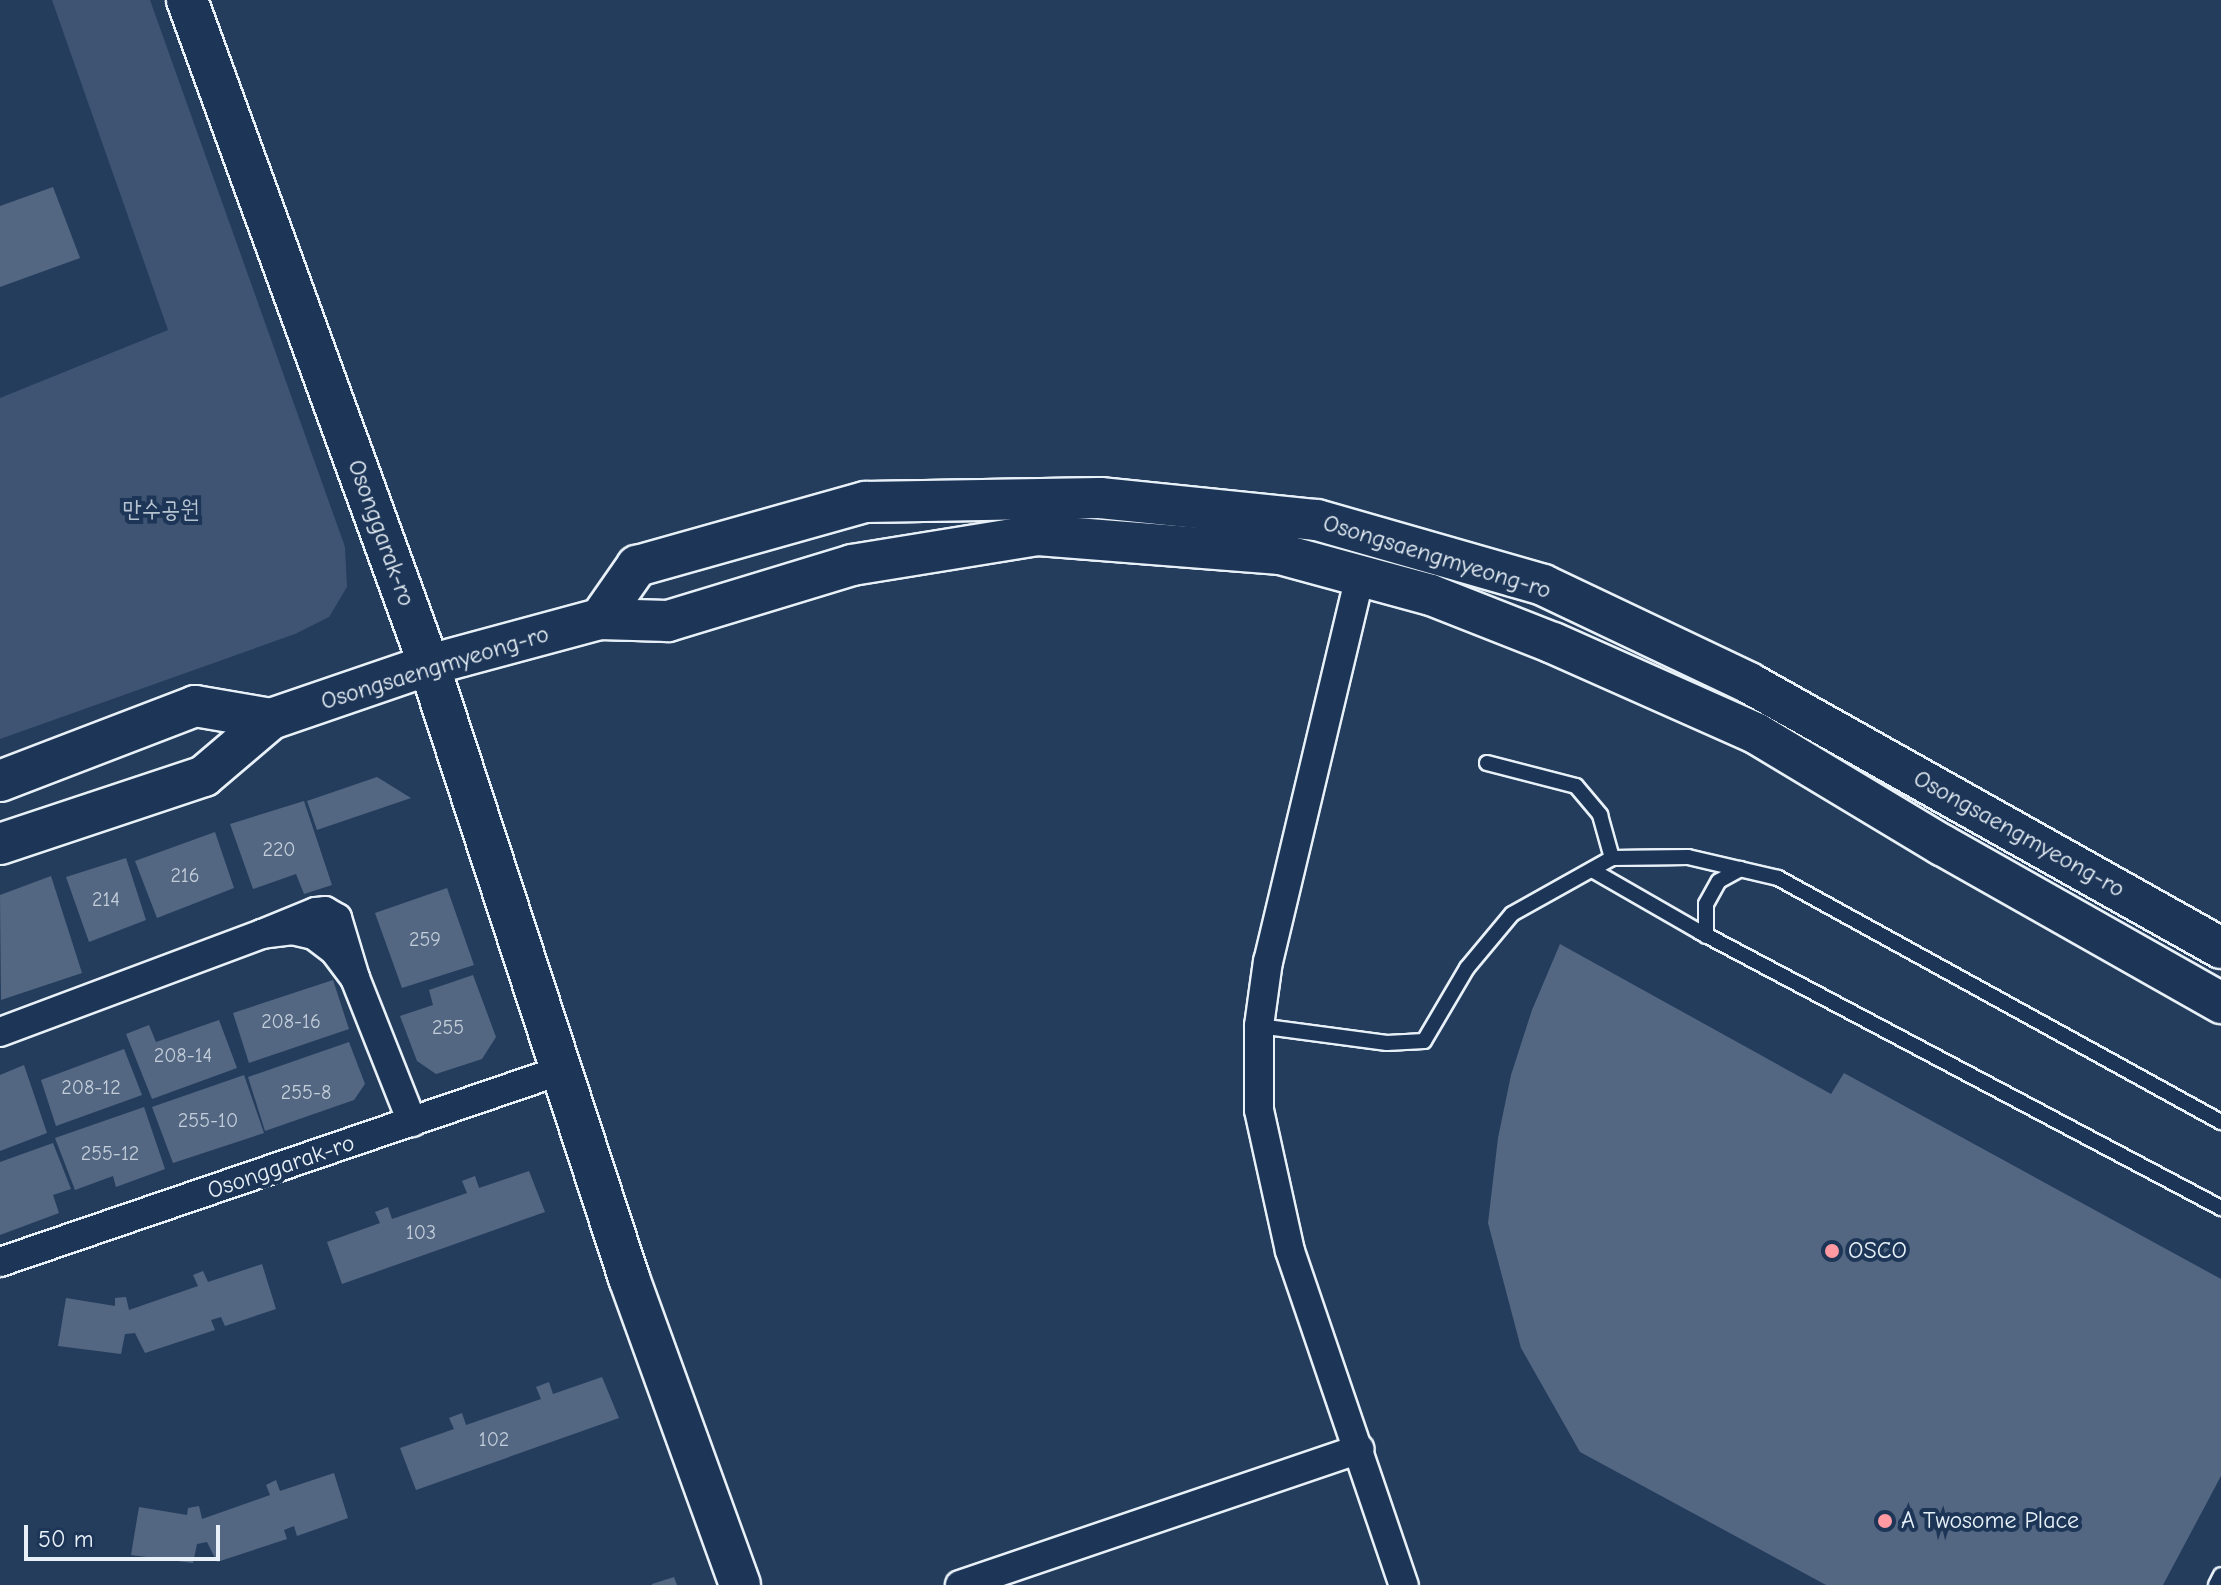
<!DOCTYPE html>
<html>
<head>
<meta charset="utf-8">
<style>
  body { margin:0 }
  #map { position:relative; width:2221px; height:1585px; overflow:hidden; background:#253d5d; font-family:"Comic Neue","Poor Story",sans-serif }
  div>[style] { position:absolute }
  .green>* { inset:0; background:#3e5472 }
  .building>* { inset:0; background:#536782 }
  .roads { filter:drop-shadow(2px 0 #e8f1f8) drop-shadow(-2px 0 #e8f1f8) drop-shadow(0 2px #e8f1f8) drop-shadow(0 -2px #e8f1f8) }
  .lane>* { height:14px; margin:-7px; padding:0 7px; transform-origin:7px; border-radius:7px; background:#1d3557 }
  .street>* { height:28px; margin:-14px; padding:0 14px; transform-origin:14px; border-radius:14px; background:#1d3557 }
  .secondary>* { height:40px; margin:-20px; padding:0 20px; transform-origin:20px; border-radius:20px; background:#1d3557 }
  .dots>* { width:22px; height:22px; translate:-50% -50%; box-sizing:border-box; border:4px solid #1d3557; border-radius:50% }
  span { translate:-50% -50%; white-space:nowrap; text-align:center; line-height:1.15; -webkit-text-stroke:8px #1d3557; paint-order:stroke }
  .number-label { font-size:20px; color:#c3ceda }
  .number-label span { -webkit-text-stroke-width:0 }
  .park-label { font-size:24px; color:#b5c2d0 }
  .street-label { font-size:24px; color:#e8f1f8 }
  .poi-label { font-size:24px; color:#e8f1f8 }
  .left { translate:0 -50%; text-align:left }
  .scale { position:absolute; left:24px; top:1525px; width:196px; height:36px; box-sizing:border-box; border:4px solid #e8f1f8; border-top:0; padding-left:10px; font-size:24px; line-height:28px; white-space:nowrap; color:#e8f1f8; -webkit-text-stroke:6px #1d3557; paint-order:stroke }
</style>
</head>
<body>
<div id="map">
  <div class="green">
    <i style="clip-path:polygon(52px 0,150px 0,345px 547px,347px 587px,329px 617px,295px 634px,0 739px,0 398px,168px 330px)"></i>
  </div>
  <div class="building">
    <i style="clip-path:polygon(53px 187px,80px 258px,0 287px,0 206px)"></i>
    <i style="clip-path:polygon(377px 777px,411px 798px,317px 830px,307px 801px)"></i>
    <i style="clip-path:polygon(304px 801px,332px 885px,304px 894px,296px 874px,253px 889px,230px 824px)"></i>
    <i style="clip-path:polygon(215px 832px,234px 888px,157px 918px,135px 861px)"></i>
    <i style="clip-path:polygon(126px 858px,146px 920px,89px 942px,66px 877px)"></i>
    <i style="clip-path:polygon(51px 876px,82px 973px,1px 1000px,0 895px)"></i>
    <i style="clip-path:polygon(447px 888px,474px 965px,402px 988px,375px 913px)"></i>
    <i style="clip-path:polygon(1560px 944px,1831px 1094px,1844px 1073px,2221px 1279px,2221px 1476px,2163px 1585px,1826px 1585px,1580px 1452px,1521px 1348px,1488px 1223px,1498px 1138px,1511px 1075px,1532px 1010px)"></i>
    <i style="clip-path:polygon(473px 975px,496px 1037px,482px 1059px,436px 1074px,417px 1061px,400px 1016px,433px 1005px,429px 990px)"></i>
    <i style="clip-path:polygon(333px 980px,349px 1029px,249px 1063px,233px 1013px)"></i>
    <i style="clip-path:polygon(219px 1020px,237px 1068px,152px 1099px,126px 1034px,149px 1025px,156px 1042px)"></i>
    <i style="clip-path:polygon(349px 1042px,365px 1084px,354px 1100px,265px 1131px,248px 1077px)"></i>
    <i style="clip-path:polygon(124px 1049px,142px 1095px,56px 1126px,41px 1080px)"></i>
    <i style="clip-path:polygon(24px 1065px,47px 1133px,0 1151px,0 1075px)"></i>
    <i style="clip-path:polygon(244px 1075px,264px 1133px,173px 1163px,152px 1107px)"></i>
    <i style="clip-path:polygon(144px 1107px,165px 1169px,116px 1187px,113px 1176px,75px 1190px,55px 1138px)"></i>
    <i style="clip-path:polygon(53px 1143px,71px 1189px,53px 1195px,59px 1213px,0 1235px,0 1162px)"></i>
    <i style="clip-path:polygon(529px 1171px,545px 1212px,342px 1284px,327px 1242px,380px 1223px,375px 1212px,388px 1207px,392px 1219px,467px 1193px,462px 1181px,475px 1176px,479px 1188px)"></i>
    <i style="clip-path:polygon(262px 1264px,276px 1309px,225px 1326px,221px 1317px,211px 1320px,215px 1330px,145px 1353px,135px 1333px,125px 1334px,121px 1354px,58px 1346px,66px 1298px,115px 1306px,115px 1298px,126px 1297px,129px 1310px,198px 1286px,193px 1275px,203px 1271px,208px 1282px)"></i>
    <i style="clip-path:polygon(602px 1377px,619px 1418px,416px 1490px,400px 1448px,454px 1429px,449px 1418px,462px 1413px,466px 1425px,541px 1399px,536px 1387px,549px 1382px,553px 1394px)"></i>
    <i style="clip-path:polygon(334px 1473px,348px 1518px,297px 1536px,294px 1526px,284px 1530px,287px 1539px,217px 1562px,207px 1542px,197px 1544px,193px 1563px,131px 1555px,139px 1507px,187px 1515px,188px 1508px,199px 1506px,202px 1519px,270px 1495px,266px 1485px,276px 1480px,280px 1491px)"></i>
    <i style="clip-path:polygon(674px 1577px,677px 1585px,652px 1585px,652px 1584px)"></i>
  </div>
  <div class="roads">
    <div class="lane">
      <i style="left:1487px;top:763px;width:92px;rotate:14.5deg"></i>
      <i style="left:1576px;top:786px;width:38px;rotate:50deg"></i>
      <i style="left:1600px;top:815px;width:45px;rotate:74.4deg"></i>
      <i style="left:1592px;top:870px;width:125px;rotate:29.9deg"></i>
      <i style="left:1700px;top:932px;width:590px;rotate:27.91deg"></i>
      <i style="left:1706px;top:936px;width:32px;rotate:-90deg"></i>
      <i style="left:1706px;top:904px;width:26px;rotate:-61deg"></i>
      <i style="left:1719px;top:881px;width:25px;rotate:-29deg"></i>
      <i style="left:1259px;top:1026px;width:129px;rotate:7.6deg"></i>
      <i style="left:1387px;top:1043px;width:37px;rotate:-3deg"></i>
      <i style="left:1424px;top:1041px;width:85px;rotate:-59.5deg"></i>
      <i style="left:1467px;top:968px;width:70px;rotate:-50.2deg"></i>
      <i style="left:1512px;top:914px;width:115px;rotate:-29.2deg"></i>
      <i style="left:1612px;top:858px;width:76px;rotate:-0.8deg"></i>
      <i style="left:1688px;top:857px;width:92px;rotate:13.1deg"></i>
      <i style="left:1778px;top:878px;width:506px;rotate:28.85deg"></i>
      <i style="left:2216px;top:1585px;width:11px;rotate:-63deg"></i>
    </div>
    <div class="street">
      <i style="left:1360px;top:576px;width:396px;rotate:103.4deg"></i>
      <i style="left:1268px;top:961px;width:66px;rotate:97.9deg"></i>
      <i style="left:1259px;top:1026px;width:84px;rotate:90deg"></i>
      <i style="left:1259px;top:1110px;width:144px;rotate:77.6deg"></i>
      <i style="left:1290px;top:1251px;width:353px;rotate:71.2deg"></i>
      <i style="left:355px;top:978px;width:34px;rotate:-127deg"></i>
      <i style="left:335px;top:951px;width:26px;rotate:-143deg"></i>
      <i style="left:314px;top:935px;width:22px;rotate:-167deg"></i>
      <i style="left:293px;top:930px;width:31px;rotate:173deg"></i>
      <i style="left:262px;top:934px;width:58px;rotate:-22.2deg"></i>
      <i style="left:316px;top:912px;width:9px;rotate:-6deg"></i>
      <i style="left:325px;top:911px;width:14px;rotate:30deg"></i>
      <i style="left:337px;top:918px;width:63px;rotate:73.3deg"></i>
      <i style="left:355px;top:978px;width:155px;rotate:68.4deg"></i>
      <i style="left:0;top:1032px;width:280px;rotate:-20.5deg"></i>
      <i style="left:0;top:1262px;width:594px;rotate:-18.86deg"></i>
      <i style="left:960px;top:1585px;width:422px;rotate:-18.8deg"></i>
    </div>
    <div class="secondary">
      <i style="left:187px;top:0;width:708px;rotate:70deg"></i>
      <i style="left:429px;top:665px;width:645px;rotate:71.93deg"></i>
      <i style="left:629px;top:1278px;width:326px;rotate:70.1deg"></i>
      <i style="left:600px;top:619px;width:65px;rotate:-55.1deg"></i>
      <i style="left:637px;top:566px;width:237px;rotate:-15.7deg"></i>
      <i style="left:865px;top:502px;width:235px;rotate:-1deg"></i>
      <i style="left:1100px;top:498px;width:218px;rotate:5.8deg"></i>
      <i style="left:1317px;top:520px;width:235px;rotate:16deg"></i>
      <i style="left:1543px;top:585px;width:228px;rotate:25.4deg"></i>
      <i style="left:1749px;top:683px;width:541px;rotate:29.31deg"></i>
      <i style="left:0;top:781px;width:209px;rotate:-21deg"></i>
      <i style="left:195px;top:706px;width:77px;rotate:9.7deg"></i>
      <i style="left:0;top:844px;width:215px;rotate:-18.4deg"></i>
      <i style="left:204px;top:776px;width:88px;rotate:-40.4deg"></i>
      <i style="left:271px;top:719px;width:167px;rotate:-18.9deg"></i>
      <i style="left:429px;top:665px;width:177px;rotate:-15.1deg"></i>
      <i style="left:600px;top:619px;width:68px;rotate:1.7deg"></i>
      <i style="left:668px;top:621px;width:192px;rotate:-16.9deg"></i>
      <i style="left:852px;top:565px;width:188px;rotate:-9.2deg"></i>
      <i style="left:1038px;top:535px;width:243px;rotate:4.5deg"></i>
      <i style="left:1280px;top:554px;width:156px;rotate:15.2deg"></i>
      <i style="left:1431px;top:595px;width:131px;rotate:21.5deg"></i>
      <i style="left:1553px;top:643px;width:223px;rotate:24deg"></i>
      <i style="left:1757px;top:734px;width:216px;rotate:31deg"></i>
      <i style="left:1942px;top:845px;width:321px;rotate:29.5deg"></i>
    </div>
  </div>
  <div class="dots">
    <i style="left:1832px;top:1251px;background:#ff9aa2"></i>
    <i style="left:1885px;top:1521px;background:#ff9aa2"></i>
  </div>
  <div class="number-label">
    <span style="left:279px;top:849px">220</span>
    <span style="left:185px;top:875px">216</span>
    <span style="left:106px;top:899px">214</span>
    <span style="left:425px;top:939px">259</span>
    <span style="left:291px;top:1021px">208-16</span>
    <span style="left:448px;top:1027px">255</span>
    <span style="left:183px;top:1055px">208-14</span>
    <span style="left:91px;top:1087px">208-12</span>
    <span style="left:306px;top:1092px">255-8</span>
    <span style="left:208px;top:1120px">255-10</span>
    <span style="left:110px;top:1153px">255-12</span>
    <span style="left:421px;top:1232px">103</span>
    <span style="left:494px;top:1439px">102</span>
  </div>
  <div class="park-label">
    <span style="left:161px;top:510px">만수공원</span>
  </div>
  <div class="street-label">
    <span style="left:381px;top:533px;rotate:70deg">Osonggarak-ro</span>
    <span style="left:1437px;top:557px;rotate:17deg">Osongsaengmyeong-ro</span>
    <span style="left:435px;top:668px;rotate:-17deg">Osongsaengmyeong-ro</span>
    <span style="left:2019px;top:834px;rotate:29deg">Osongsaengmyeong-ro</span>
    <span style="left:281px;top:1167px;rotate:-19deg">Osonggarak-ro</span>
  </div>
  <div class="poi-label">
    <span class="left" style="left:1848px;top:1251px">OSCO</span>
    <span class="left" style="left:1901px;top:1521px">A Twosome Place</span>
  </div>
  <div class="scale">50 m</div>
</div>
</body>
</html>
